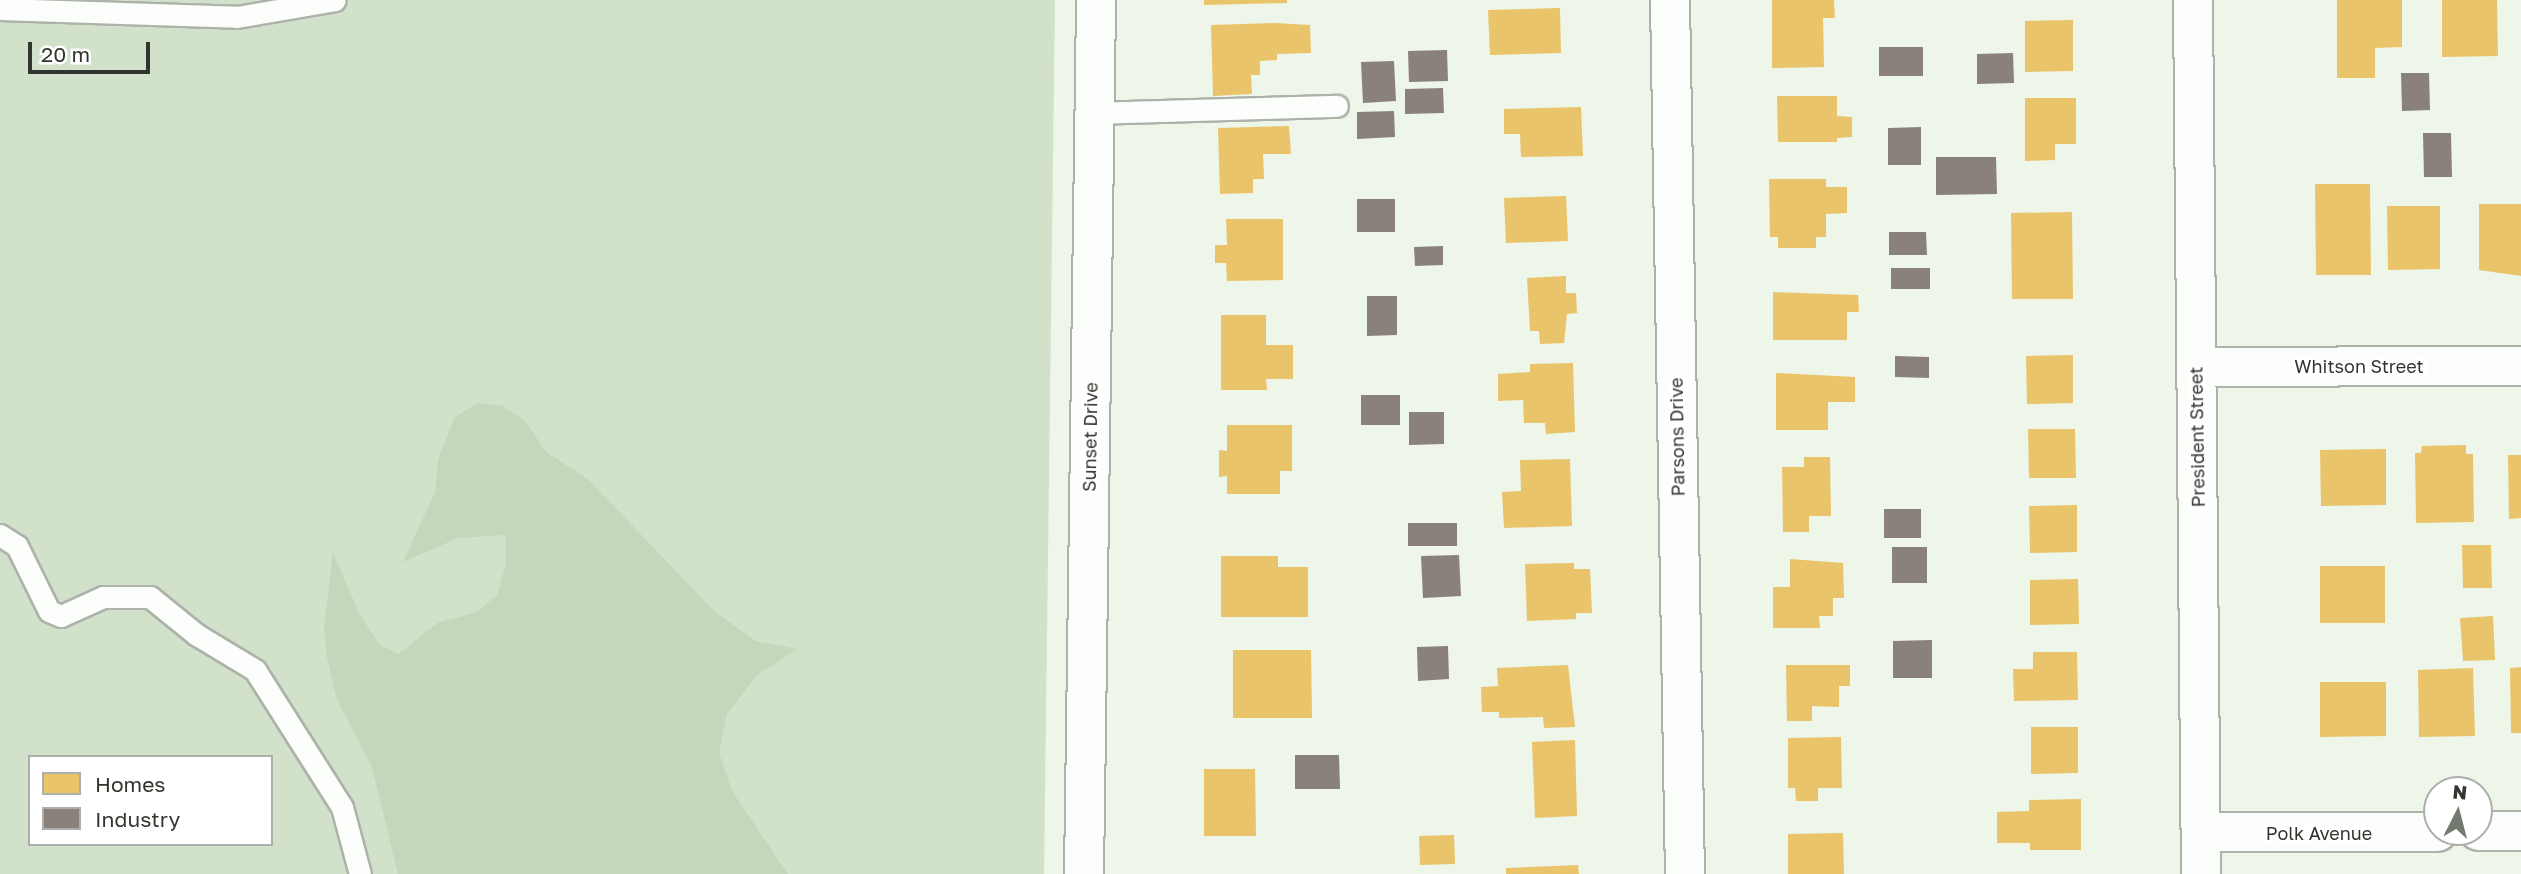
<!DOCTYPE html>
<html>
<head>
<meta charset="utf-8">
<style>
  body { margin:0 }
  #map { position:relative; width:2521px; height:874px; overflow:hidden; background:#eef5e9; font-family:"Golos Text",sans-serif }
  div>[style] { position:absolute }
  .green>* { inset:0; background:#d2e1c9 }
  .forest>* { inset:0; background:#c5d7ba }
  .homes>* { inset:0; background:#e9c46a }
  .industry>* { inset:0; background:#8a817c }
  .roads { filter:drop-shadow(2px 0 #adb2aa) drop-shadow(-2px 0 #adb2aa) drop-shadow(0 2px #adb2aa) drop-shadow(0 -2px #adb2aa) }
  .service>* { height:21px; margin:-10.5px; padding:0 10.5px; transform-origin:10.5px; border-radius:10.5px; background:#fcfefc }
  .minor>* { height:38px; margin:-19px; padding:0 19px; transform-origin:19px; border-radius:19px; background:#fcfefc }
  .tertiary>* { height:38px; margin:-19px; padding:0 19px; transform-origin:19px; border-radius:19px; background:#fcfefc }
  span { translate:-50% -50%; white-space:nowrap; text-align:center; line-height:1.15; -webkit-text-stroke:7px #fff; paint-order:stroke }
  .street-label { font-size:18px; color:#30362d }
  .legend { position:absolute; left:28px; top:755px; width:245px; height:91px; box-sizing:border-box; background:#fff; border:2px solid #acafab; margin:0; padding:9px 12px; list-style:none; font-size:21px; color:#30362d }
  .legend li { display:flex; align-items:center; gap:14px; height:35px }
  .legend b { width:35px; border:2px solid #acafab }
  .north { position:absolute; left:2423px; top:776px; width:70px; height:70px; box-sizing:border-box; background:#fff; border:2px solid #acafab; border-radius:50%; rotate:6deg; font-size:19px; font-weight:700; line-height:28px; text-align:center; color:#30362d }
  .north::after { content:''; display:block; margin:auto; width:24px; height:32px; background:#72796f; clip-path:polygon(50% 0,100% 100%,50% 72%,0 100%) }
  .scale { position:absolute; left:28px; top:42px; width:122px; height:32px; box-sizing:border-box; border:4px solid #30362d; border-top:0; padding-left:9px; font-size:21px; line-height:24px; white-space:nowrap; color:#30362d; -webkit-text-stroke:5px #fff; paint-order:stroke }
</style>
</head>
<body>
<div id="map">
  <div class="green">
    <i style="clip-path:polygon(evenodd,0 0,1055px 0,1044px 874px,0 874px,0 0,30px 757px,271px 757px,271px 844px,30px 844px,30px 757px)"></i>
  </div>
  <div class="forest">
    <i style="clip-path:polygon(477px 403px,503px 406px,526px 422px,546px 452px,588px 479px,715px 612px,756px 641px,797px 649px,756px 676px,727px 714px,719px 753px,732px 791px,788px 874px,398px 874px,372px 767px,337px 700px,327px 658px,324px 628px,333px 552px,360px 615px,379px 644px,398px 654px,439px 622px,475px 613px,497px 595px,506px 564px,505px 535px,458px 538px,403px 562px,435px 492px,438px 460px,454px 418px)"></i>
  </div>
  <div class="homes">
    <i style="clip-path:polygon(1204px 0,1287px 0,1287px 3px,1204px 5px)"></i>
    <i style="clip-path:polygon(1772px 0,1834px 0,1835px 18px,1823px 18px,1824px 67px,1772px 68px)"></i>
    <i style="clip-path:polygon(2337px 0,2402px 0,2402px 47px,2375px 48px,2375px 78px,2337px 78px)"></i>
    <i style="clip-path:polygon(2442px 0,2497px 0,2498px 56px,2442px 57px)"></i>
    <i style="clip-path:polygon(1560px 8px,1561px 53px,1490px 55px,1488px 10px)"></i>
    <i style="clip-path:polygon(2073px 20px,2073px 71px,2025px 72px,2025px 21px)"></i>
    <i style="clip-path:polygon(1275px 23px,1310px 25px,1311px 53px,1277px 54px,1277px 60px,1260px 61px,1260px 75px,1251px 75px,1252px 94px,1213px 96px,1211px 25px)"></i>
    <i style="clip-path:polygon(1777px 96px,1837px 96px,1837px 116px,1852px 117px,1852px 137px,1837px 138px,1837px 142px,1778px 142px)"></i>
    <i style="clip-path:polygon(2025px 98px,2076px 98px,2076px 144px,2055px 144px,2055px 160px,2025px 161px)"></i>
    <i style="clip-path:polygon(1581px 107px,1583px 156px,1521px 157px,1520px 134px,1504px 134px,1504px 109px)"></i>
    <i style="clip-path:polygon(1289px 126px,1291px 154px,1263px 154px,1264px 179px,1253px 179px,1253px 193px,1220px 194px,1218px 128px)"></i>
    <i style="clip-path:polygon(1769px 179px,1826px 179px,1826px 187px,1847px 187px,1847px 213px,1826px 214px,1826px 237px,1816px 237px,1816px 248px,1778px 248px,1778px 237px,1770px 237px)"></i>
    <i style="clip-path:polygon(2315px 184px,2370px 184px,2371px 275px,2316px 275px)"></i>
    <i style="clip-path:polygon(1566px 196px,1568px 241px,1506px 243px,1504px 198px)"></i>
    <i style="clip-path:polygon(2479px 204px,2521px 204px,2521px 276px,2479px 270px)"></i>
    <i style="clip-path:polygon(2387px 206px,2440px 206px,2440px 269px,2388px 270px)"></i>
    <i style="clip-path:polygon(2072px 212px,2073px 299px,2012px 299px,2011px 213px)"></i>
    <i style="clip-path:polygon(1226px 219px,1283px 219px,1283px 280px,1227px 281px,1226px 263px,1215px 263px,1215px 245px,1227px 245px)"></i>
    <i style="clip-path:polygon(1566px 276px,1566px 293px,1576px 293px,1577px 313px,1567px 314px,1564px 343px,1540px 344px,1539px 331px,1530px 331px,1527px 278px)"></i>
    <i style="clip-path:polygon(1773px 292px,1858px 295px,1859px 312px,1847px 312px,1847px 340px,1773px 340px)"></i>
    <i style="clip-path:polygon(1221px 315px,1266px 315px,1266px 345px,1293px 345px,1293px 379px,1266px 379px,1267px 390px,1221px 390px)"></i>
    <i style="clip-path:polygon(2073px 355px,2073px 403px,2027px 404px,2026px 356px)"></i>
    <i style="clip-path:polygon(1573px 363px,1575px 432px,1546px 434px,1545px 423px,1524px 423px,1523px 400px,1498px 401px,1498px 374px,1530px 372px,1530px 364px)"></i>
    <i style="clip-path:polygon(1776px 373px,1855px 377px,1855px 402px,1828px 402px,1828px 430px,1776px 430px)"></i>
    <i style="clip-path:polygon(1227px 425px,1292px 425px,1292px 471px,1280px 471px,1280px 494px,1227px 494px,1227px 476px,1219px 477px,1219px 450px,1227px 451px)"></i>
    <i style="clip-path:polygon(2028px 429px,2075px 429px,2076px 478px,2029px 478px)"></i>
    <i style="clip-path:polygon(2466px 445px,2466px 454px,2473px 454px,2474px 522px,2416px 523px,2415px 453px,2421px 453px,2422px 446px)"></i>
    <i style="clip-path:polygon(2386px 449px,2386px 505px,2321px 506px,2320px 450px)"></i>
    <i style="clip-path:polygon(2508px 455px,2521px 455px,2521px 518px,2509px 519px)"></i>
    <i style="clip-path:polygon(1804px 457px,1830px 457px,1831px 516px,1809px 516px,1809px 532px,1783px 532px,1782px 467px,1804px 467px)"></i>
    <i style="clip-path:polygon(1570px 459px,1572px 526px,1504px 528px,1502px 492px,1521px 491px,1520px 460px)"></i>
    <i style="clip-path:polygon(2077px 505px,2077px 552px,2030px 553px,2029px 506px)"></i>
    <i style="clip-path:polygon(2462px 545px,2491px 545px,2492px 588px,2463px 588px)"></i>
    <i style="clip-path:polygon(1221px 556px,1278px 556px,1278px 567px,1308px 567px,1308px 617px,1221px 617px)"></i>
    <i style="clip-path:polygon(1790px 559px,1843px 563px,1844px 598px,1833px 598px,1833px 616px,1819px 616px,1820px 628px,1773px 628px,1773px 587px,1790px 587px)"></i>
    <i style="clip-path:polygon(1574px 563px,1574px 569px,1590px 569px,1592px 613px,1576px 613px,1576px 619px,1527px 621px,1525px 564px)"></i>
    <i style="clip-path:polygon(2320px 566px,2385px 566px,2385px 623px,2320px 623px)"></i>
    <i style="clip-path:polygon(2078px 579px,2079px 624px,2030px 625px,2030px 580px)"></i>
    <i style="clip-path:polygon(2493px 616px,2495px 660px,2463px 661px,2460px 618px)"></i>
    <i style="clip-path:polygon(1233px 650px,1311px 650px,1312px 718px,1233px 718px)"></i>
    <i style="clip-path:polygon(2033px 652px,2077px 652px,2078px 700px,2014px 701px,2013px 669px,2033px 669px)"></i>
    <i style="clip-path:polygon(1568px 665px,1575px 727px,1544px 728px,1543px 717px,1499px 718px,1499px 712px,1482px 712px,1481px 687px,1498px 686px,1497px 668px)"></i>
    <i style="clip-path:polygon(1786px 665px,1850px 665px,1850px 686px,1839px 686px,1839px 707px,1812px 706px,1812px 721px,1787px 721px)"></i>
    <i style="clip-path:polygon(2521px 667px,2521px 733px,2511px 733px,2510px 668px)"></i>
    <i style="clip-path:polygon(2473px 668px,2475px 736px,2419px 737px,2418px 670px)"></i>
    <i style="clip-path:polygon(2320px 682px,2386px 682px,2386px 736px,2320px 737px)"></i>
    <i style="clip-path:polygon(2031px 727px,2078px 727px,2078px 773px,2031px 774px)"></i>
    <i style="clip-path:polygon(1841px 737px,1842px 788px,1818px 788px,1818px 801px,1796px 801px,1795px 788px,1788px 788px,1788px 738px)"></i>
    <i style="clip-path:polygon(1575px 740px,1577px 816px,1535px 818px,1532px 742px)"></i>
    <i style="clip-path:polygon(1204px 769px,1255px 769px,1256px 836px,1204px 836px)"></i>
    <i style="clip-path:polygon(2081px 799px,2081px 850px,2030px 850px,2030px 843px,1997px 843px,1997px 812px,2029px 811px,2029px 800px)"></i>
    <i style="clip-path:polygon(1843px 833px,1844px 874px,1788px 874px,1788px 834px)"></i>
    <i style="clip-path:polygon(1454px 835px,1455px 864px,1420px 865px,1419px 836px)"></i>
    <i style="clip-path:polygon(1578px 865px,1579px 874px,1506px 874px,1506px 868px)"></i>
  </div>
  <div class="industry">
    <i style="clip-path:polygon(1879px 47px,1923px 47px,1923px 76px,1879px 76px)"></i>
    <i style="clip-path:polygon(1447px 50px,1448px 81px,1409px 82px,1408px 51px)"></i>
    <i style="clip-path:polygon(2013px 53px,2014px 83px,1977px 84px,1977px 54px)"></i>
    <i style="clip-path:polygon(1394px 61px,1396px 101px,1363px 103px,1361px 62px)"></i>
    <i style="clip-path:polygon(2401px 73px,2429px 73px,2430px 110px,2402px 111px)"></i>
    <i style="clip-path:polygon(1443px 88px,1444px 113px,1405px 114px,1405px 89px)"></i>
    <i style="clip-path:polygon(1394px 111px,1395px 137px,1357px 139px,1357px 112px)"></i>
    <i style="clip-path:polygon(1921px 127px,1921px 165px,1888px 165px,1888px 128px)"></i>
    <i style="clip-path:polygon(2423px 133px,2451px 133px,2452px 177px,2424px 177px)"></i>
    <i style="clip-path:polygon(1936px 157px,1996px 157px,1997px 194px,1936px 195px)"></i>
    <i style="clip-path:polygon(1357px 199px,1395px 199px,1395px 232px,1357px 232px)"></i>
    <i style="clip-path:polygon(1889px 232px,1926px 232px,1927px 255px,1889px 255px)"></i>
    <i style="clip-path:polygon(1443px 246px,1443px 265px,1415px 266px,1414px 247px)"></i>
    <i style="clip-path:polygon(1891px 268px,1930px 268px,1930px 289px,1891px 289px)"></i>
    <i style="clip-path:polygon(1367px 296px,1397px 296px,1397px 335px,1367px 336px)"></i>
    <i style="clip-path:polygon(1895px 356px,1929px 357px,1929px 378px,1895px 377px)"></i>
    <i style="clip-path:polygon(1361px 395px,1400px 395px,1400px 425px,1361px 425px)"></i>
    <i style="clip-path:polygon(1409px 412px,1444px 412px,1444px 444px,1409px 445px)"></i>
    <i style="clip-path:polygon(1884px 509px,1921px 509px,1921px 538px,1884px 538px)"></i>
    <i style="clip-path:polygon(1408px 523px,1457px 523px,1457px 546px,1408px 546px)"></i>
    <i style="clip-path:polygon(1892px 547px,1927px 547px,1927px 583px,1892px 583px)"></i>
    <i style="clip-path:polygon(1459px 555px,1461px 596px,1423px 598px,1421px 556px)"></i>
    <i style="clip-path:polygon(1932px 640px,1932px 678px,1893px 678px,1893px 641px)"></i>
    <i style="clip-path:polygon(1448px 646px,1449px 679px,1418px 681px,1417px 647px)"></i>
    <i style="clip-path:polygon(1295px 755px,1339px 755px,1340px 789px,1295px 789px)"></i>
  </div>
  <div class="roads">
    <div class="service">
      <i style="left:0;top:9px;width:237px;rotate:1.9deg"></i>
      <i style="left:237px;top:17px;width:99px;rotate:-9.8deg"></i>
      <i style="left:1094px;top:113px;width:243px;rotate:-1.7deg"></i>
      <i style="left:0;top:535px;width:20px;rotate:33deg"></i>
      <i style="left:17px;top:546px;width:72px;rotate:63.8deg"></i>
      <i style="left:49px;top:611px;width:13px;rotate:23deg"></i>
      <i style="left:61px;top:616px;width:46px;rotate:-24.3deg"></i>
      <i style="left:103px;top:597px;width:47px"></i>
      <i style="left:150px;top:597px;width:60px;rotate:39deg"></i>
      <i style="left:197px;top:635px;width:68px;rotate:31.1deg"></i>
      <i style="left:255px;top:670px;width:162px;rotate:57.6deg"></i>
      <i style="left:342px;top:807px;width:69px;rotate:75deg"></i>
    </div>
    <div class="minor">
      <i style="left:1670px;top:0;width:874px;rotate:89.02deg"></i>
      <i style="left:2197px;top:367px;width:324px;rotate:-0.2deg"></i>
      <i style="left:2479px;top:831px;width:42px"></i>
      <i style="left:2201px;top:832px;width:236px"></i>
      <i style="left:1084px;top:874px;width:874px;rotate:-89.21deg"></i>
    </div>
    <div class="tertiary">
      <i style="left:2193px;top:0;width:874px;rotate:89.48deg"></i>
    </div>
  </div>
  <div class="street-label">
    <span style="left:2359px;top:366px">Whitson Street</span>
    <span style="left:1090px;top:437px;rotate:-89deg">Sunset Drive</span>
    <span style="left:1677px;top:437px;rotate:-91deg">Parsons Drive</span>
    <span style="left:2197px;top:437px;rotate:-91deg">President Street</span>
    <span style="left:2319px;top:833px">Polk Avenue</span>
  </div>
  <ul class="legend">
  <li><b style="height:19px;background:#e9c46a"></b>Homes</li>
  <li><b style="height:19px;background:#8a817c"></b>Industry</li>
  </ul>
  <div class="north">N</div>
  <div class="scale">20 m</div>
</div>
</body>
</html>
